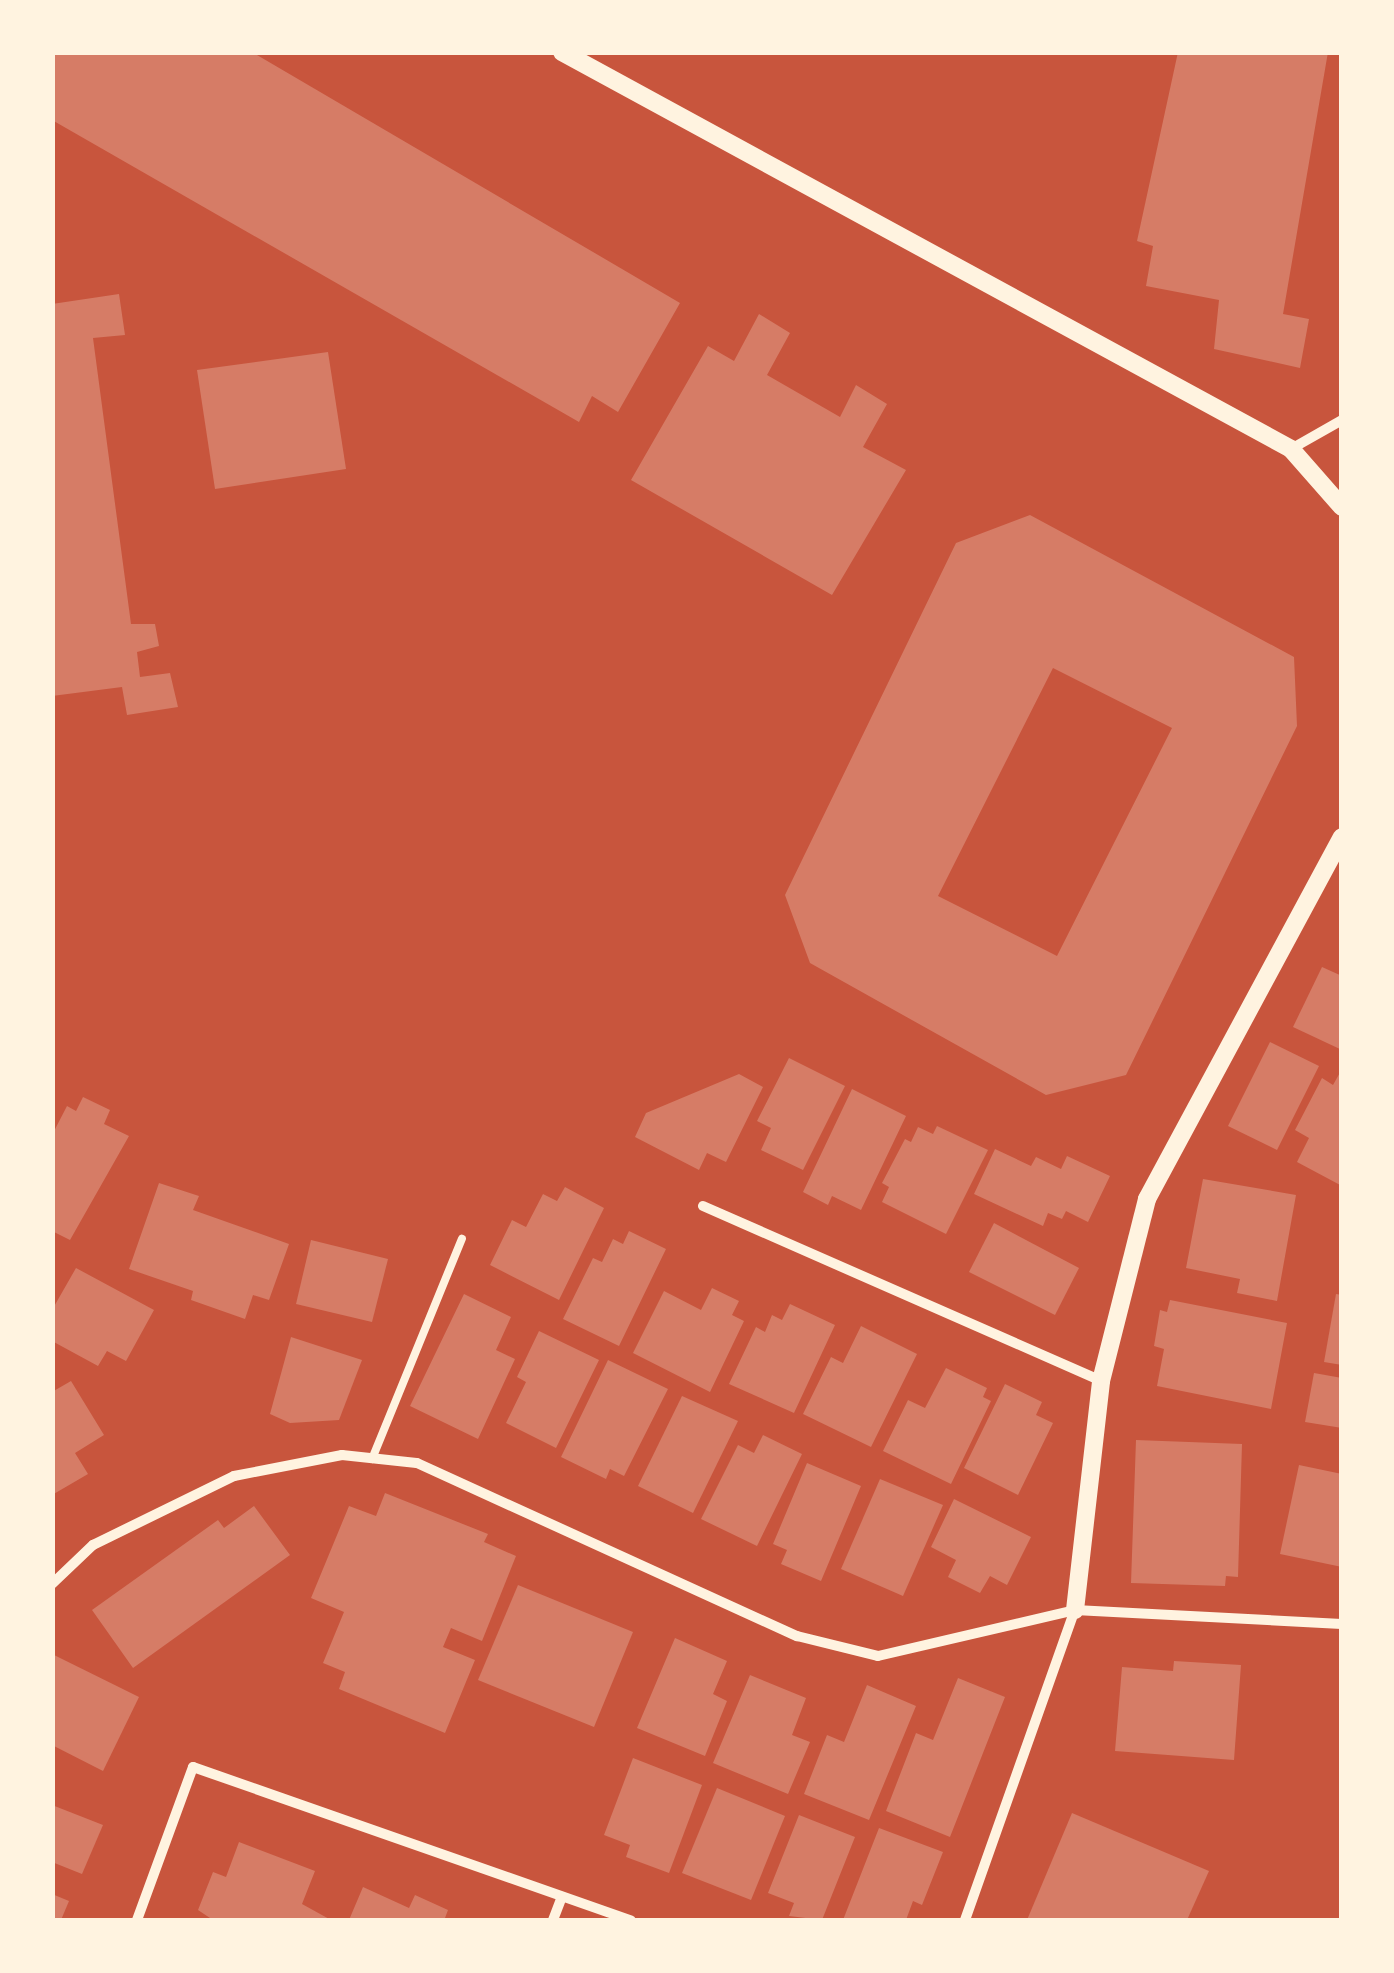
<!DOCTYPE html>
<html>
<head>
<meta charset="utf-8">
<style>
  body { margin:0 }
  #map { position:relative; width:1394px; height:1973px; overflow:hidden; background:#c8553d; font-family:Arial,sans-serif }
  div>[style] { position:absolute }
  .building>* { inset:0; background:#d67c66 }
  .service>* { height:8px; margin:-4px; padding:0 4px; transform-origin:4px; border-radius:4px; background:#fff3e0 }
  .minor>* { height:10px; margin:-5px; padding:0 5px; transform-origin:5px; border-radius:5px; background:#fff3e0 }
  .tertiary>* { height:18px; margin:-9px; padding:0 9px; transform-origin:9px; border-radius:9px; background:#fff3e0 }
  span { translate:-50% -50%; white-space:nowrap; text-align:center; line-height:1.15; -webkit-text-stroke:8px #fff3e0; paint-order:stroke }
  .frame { position:absolute; inset:0; border:55px solid #fff3e0; pointer-events:none }
</style>
</head>
<body>
<div id="map">
  <div class="building">
    <i style="clip-path:polygon(52px 52px,252px 52px,680px 303px,618px 412px,592px 396px,579px 422px,52px 120px)"></i>
    <i style="clip-path:polygon(1178px 52px,1328px 52px,1283px 314px,1309px 319px,1300px 368px,1214px 349px,1219px 300px,1146px 286px,1153px 246px,1137px 241px)"></i>
    <i style="clip-path:polygon(119px 294px,125px 335px,93px 338px,131px 624px,155px 624px,159px 646px,137px 652px,140px 677px,170px 673px,178px 707px,127px 715px,122px 687px,52px 696px,52px 304px)"></i>
    <i style="clip-path:polygon(759px 314px,790px 333px,767px 375px,840px 417px,856px 385px,887px 404px,863px 447px,906px 470px,832px 595px,631px 480px,708px 346px,734px 361px)"></i>
    <i style="clip-path:polygon(328px 352px,346px 469px,215px 489px,197px 370px)"></i>
    <i style="clip-path:polygon(evenodd,1030px 515px,1294px 657px,1297px 726px,1126px 1075px,1046px 1095px,810px 963px,785px 895px,956px 543px,1030px 515px,1053px 668px,1172px 728px,1057px 956px,938px 896px,1053px 668px)"></i>
    <i style="clip-path:polygon(1322px 967px,1342px 976px,1342px 1050px,1293px 1027px)"></i>
    <i style="clip-path:polygon(1270px 1042px,1319px 1066px,1277px 1150px,1228px 1126px)"></i>
    <i style="clip-path:polygon(789px 1058px,845px 1086px,803px 1170px,761px 1150px,771px 1128px,757px 1121px)"></i>
    <i style="clip-path:polygon(1342px 1069px,1342px 1186px,1297px 1162px,1309px 1138px,1295px 1130px,1322px 1078px,1333px 1085px)"></i>
    <i style="clip-path:polygon(739px 1074px,763px 1087px,726px 1162px,707px 1153px,699px 1170px,635px 1137px,646px 1113px)"></i>
    <i style="clip-path:polygon(852px 1089px,906px 1116px,861px 1210px,832px 1196px,828px 1205px,803px 1192px)"></i>
    <i style="clip-path:polygon(83px 1097px,110px 1110px,104px 1124px,129px 1136px,70px 1240px,52px 1231px,52px 1135px,67px 1106px,76px 1111px)"></i>
    <i style="clip-path:polygon(937px 1126px,988px 1150px,946px 1234px,882px 1202px,889px 1187px,882px 1183px,905px 1139px,911px 1142px,918px 1127px,933px 1134px)"></i>
    <i style="clip-path:polygon(995px 1149px,1031px 1166px,1036px 1157px,1061px 1169px,1067px 1156px,1110px 1176px,1088px 1222px,1066px 1211px,1062px 1219px,1048px 1213px,1043px 1226px,974px 1194px)"></i>
    <i style="clip-path:polygon(1203px 1179px,1296px 1195px,1277px 1301px,1237px 1293px,1240px 1279px,1186px 1268px)"></i>
    <i style="clip-path:polygon(159px 1183px,199px 1196px,193px 1210px,289px 1244px,269px 1300px,253px 1295px,245px 1319px,191px 1300px,193px 1291px,129px 1269px)"></i>
    <i style="clip-path:polygon(565px 1187px,604px 1208px,559px 1300px,490px 1265px,512px 1220px,526px 1227px,543px 1194px,557px 1201px)"></i>
    <i style="clip-path:polygon(994px 1223px,1079px 1268px,1055px 1315px,969px 1272px)"></i>
    <i style="clip-path:polygon(629px 1231px,666px 1249px,619px 1346px,563px 1319px,593px 1258px,602px 1262px,613px 1239px,623px 1244px)"></i>
    <i style="clip-path:polygon(311px 1240px,388px 1259px,372px 1322px,296px 1304px)"></i>
    <i style="clip-path:polygon(76px 1268px,154px 1310px,126px 1361px,107px 1351px,98px 1366px,52px 1341px,52px 1310px)"></i>
    <i style="clip-path:polygon(712px 1288px,739px 1301px,732px 1315px,744px 1321px,710px 1392px,633px 1353px,664px 1291px,701px 1310px)"></i>
    <i style="clip-path:polygon(464px 1294px,511px 1317px,496px 1350px,515px 1359px,478px 1439px,410px 1406px)"></i>
    <i style="clip-path:polygon(1336px 1294px,1342px 1295px,1342px 1365px,1324px 1362px)"></i>
    <i style="clip-path:polygon(1170px 1300px,1287px 1323px,1271px 1409px,1157px 1386px,1164px 1349px,1154px 1346px,1160px 1310px,1167px 1312px)"></i>
    <i style="clip-path:polygon(790px 1304px,835px 1325px,794px 1413px,729px 1384px,756px 1327px,765px 1332px,772px 1315px,782px 1320px)"></i>
    <i style="clip-path:polygon(861px 1326px,917px 1354px,871px 1447px,803px 1414px,831px 1357px,843px 1363px)"></i>
    <i style="clip-path:polygon(539px 1331px,599px 1360px,556px 1448px,506px 1423px,526px 1382px,517px 1377px)"></i>
    <i style="clip-path:polygon(291px 1337px,362px 1360px,339px 1420px,290px 1423px,270px 1414px)"></i>
    <i style="clip-path:polygon(608px 1360px,668px 1389px,624px 1476px,610px 1469px,606px 1479px,561px 1457px)"></i>
    <i style="clip-path:polygon(946px 1368px,987px 1388px,983px 1397px,991px 1401px,951px 1484px,883px 1451px,908px 1400px,925px 1408px)"></i>
    <i style="clip-path:polygon(1314px 1373px,1342px 1378px,1342px 1428px,1305px 1422px)"></i>
    <i style="clip-path:polygon(71px 1381px,104px 1435px,75px 1453px,88px 1474px,52px 1495px,52px 1392px)"></i>
    <i style="clip-path:polygon(1005px 1384px,1042px 1402px,1036px 1415px,1053px 1423px,1018px 1495px,964px 1468px)"></i>
    <i style="clip-path:polygon(682px 1396px,738px 1421px,693px 1513px,638px 1486px)"></i>
    <i style="clip-path:polygon(763px 1435px,802px 1454px,757px 1546px,701px 1519px,738px 1445px,754px 1453px)"></i>
    <i style="clip-path:polygon(1136px 1440px,1242px 1444px,1238px 1577px,1226px 1576px,1225px 1586px,1131px 1583px)"></i>
    <i style="clip-path:polygon(807px 1463px,861px 1486px,821px 1581px,781px 1564px,787px 1550px,773px 1544px)"></i>
    <i style="clip-path:polygon(1299px 1465px,1342px 1474px,1342px 1567px,1280px 1554px)"></i>
    <i style="clip-path:polygon(880px 1479px,943px 1505px,903px 1596px,841px 1569px)"></i>
    <i style="clip-path:polygon(385px 1493px,488px 1534px,484px 1542px,516px 1556px,482px 1641px,451px 1628px,443px 1647px,475px 1660px,445px 1733px,339px 1689px,345px 1672px,323px 1663px,344px 1612px,311px 1598px,349px 1506px,376px 1516px)"></i>
    <i style="clip-path:polygon(954px 1499px,1031px 1537px,1007px 1585px,990px 1576px,980px 1593px,948px 1577px,956px 1560px,931px 1547px)"></i>
    <i style="clip-path:polygon(254px 1506px,290px 1555px,133px 1668px,92px 1610px,218px 1520px,224px 1528px)"></i>
    <i style="clip-path:polygon(518px 1585px,633px 1632px,594px 1727px,478px 1680px)"></i>
    <i style="clip-path:polygon(675px 1638px,727px 1661px,713px 1694px,727px 1701px,705px 1756px,637px 1728px)"></i>
    <i style="clip-path:polygon(52px 1654px,139px 1697px,103px 1771px,52px 1745px)"></i>
    <i style="clip-path:polygon(1174px 1661px,1241px 1665px,1234px 1760px,1115px 1751px,1122px 1667px,1173px 1671px)"></i>
    <i style="clip-path:polygon(750px 1675px,806px 1698px,792px 1735px,810px 1742px,788px 1794px,713px 1763px)"></i>
    <i style="clip-path:polygon(958px 1678px,1005px 1697px,950px 1837px,886px 1811px,916px 1733px,933px 1740px)"></i>
    <i style="clip-path:polygon(867px 1685px,916px 1706px,869px 1820px,804px 1794px,827px 1735px,844px 1742px)"></i>
    <i style="clip-path:polygon(633px 1758px,702px 1785px,669px 1873px,626px 1857px,630px 1845px,604px 1835px)"></i>
    <i style="clip-path:polygon(717px 1788px,785px 1816px,751px 1900px,682px 1873px)"></i>
    <i style="clip-path:polygon(52px 1805px,103px 1825px,82px 1874px,52px 1862px)"></i>
    <i style="clip-path:polygon(1072px 1813px,1209px 1871px,1187px 1920px,1027px 1920px)"></i>
    <i style="clip-path:polygon(799px 1815px,855px 1837px,822px 1920px,789px 1916px,794px 1903px,768px 1893px)"></i>
    <i style="clip-path:polygon(879px 1828px,943px 1852px,922px 1905px,913px 1901px,906px 1920px,843px 1920px)"></i>
    <i style="clip-path:polygon(239px 1842px,315px 1871px,302px 1904px,331px 1920px,213px 1920px,198px 1910px,213px 1872px,226px 1877px)"></i>
    <i style="clip-path:polygon(363px 1887px,409px 1908px,415px 1895px,448px 1910px,445px 1918px,451px 1920px,349px 1920px)"></i>
    <i style="clip-path:polygon(52px 1894px,69px 1901px,61px 1920px,52px 1920px)"></i>
  </div>
  <div class="service">
    <i style="left:372px;top:1459px;width:238px;rotate:-67.8deg"></i>
  </div>
  <div class="minor">
    <i style="left:1291px;top:449px;width:59px;rotate:-29.6deg"></i>
    <i style="left:703px;top:1206px;width:435px;rotate:23.7deg"></i>
    <i style="left:52px;top:1584px;width:57px;rotate:-43.6deg"></i>
    <i style="left:93px;top:1545px;width:157px;rotate:-26.1deg"></i>
    <i style="left:234px;top:1476px;width:110px;rotate:-11deg"></i>
    <i style="left:342px;top:1455px;width:75px;rotate:6.1deg"></i>
    <i style="left:417px;top:1463px;width:418px;rotate:24.5deg"></i>
    <i style="left:797px;top:1636px;width:83px;rotate:13.9deg"></i>
    <i style="left:878px;top:1656px;width:202px;rotate:-13.1deg"></i>
    <i style="left:1075px;top:1610px;width:267px;rotate:3deg"></i>
    <i style="left:137px;top:1920px;width:163px;rotate:-69.9deg"></i>
    <i style="left:193px;top:1767px;width:464px;rotate:19.3deg"></i>
    <i style="left:553px;top:1920px;width:25px;rotate:-69deg"></i>
    <i style="left:965px;top:1920px;width:329px;rotate:-70.5deg"></i>
  </div>
  <div class="tertiary">
    <i style="left:562px;top:52px;width:830px;rotate:28.57deg"></i>
    <i style="left:1291px;top:449px;width:77px;rotate:48.7deg"></i>
    <i style="left:1075px;top:1610px;width:230px;rotate:-83.5deg"></i>
    <i style="left:1101px;top:1381px;width:188px;rotate:-75.8deg"></i>
    <i style="left:1147px;top:1199px;width:411px;rotate:-61.7deg"></i>
  </div>
  <div class="frame"></div>
</div>
</body>
</html>
